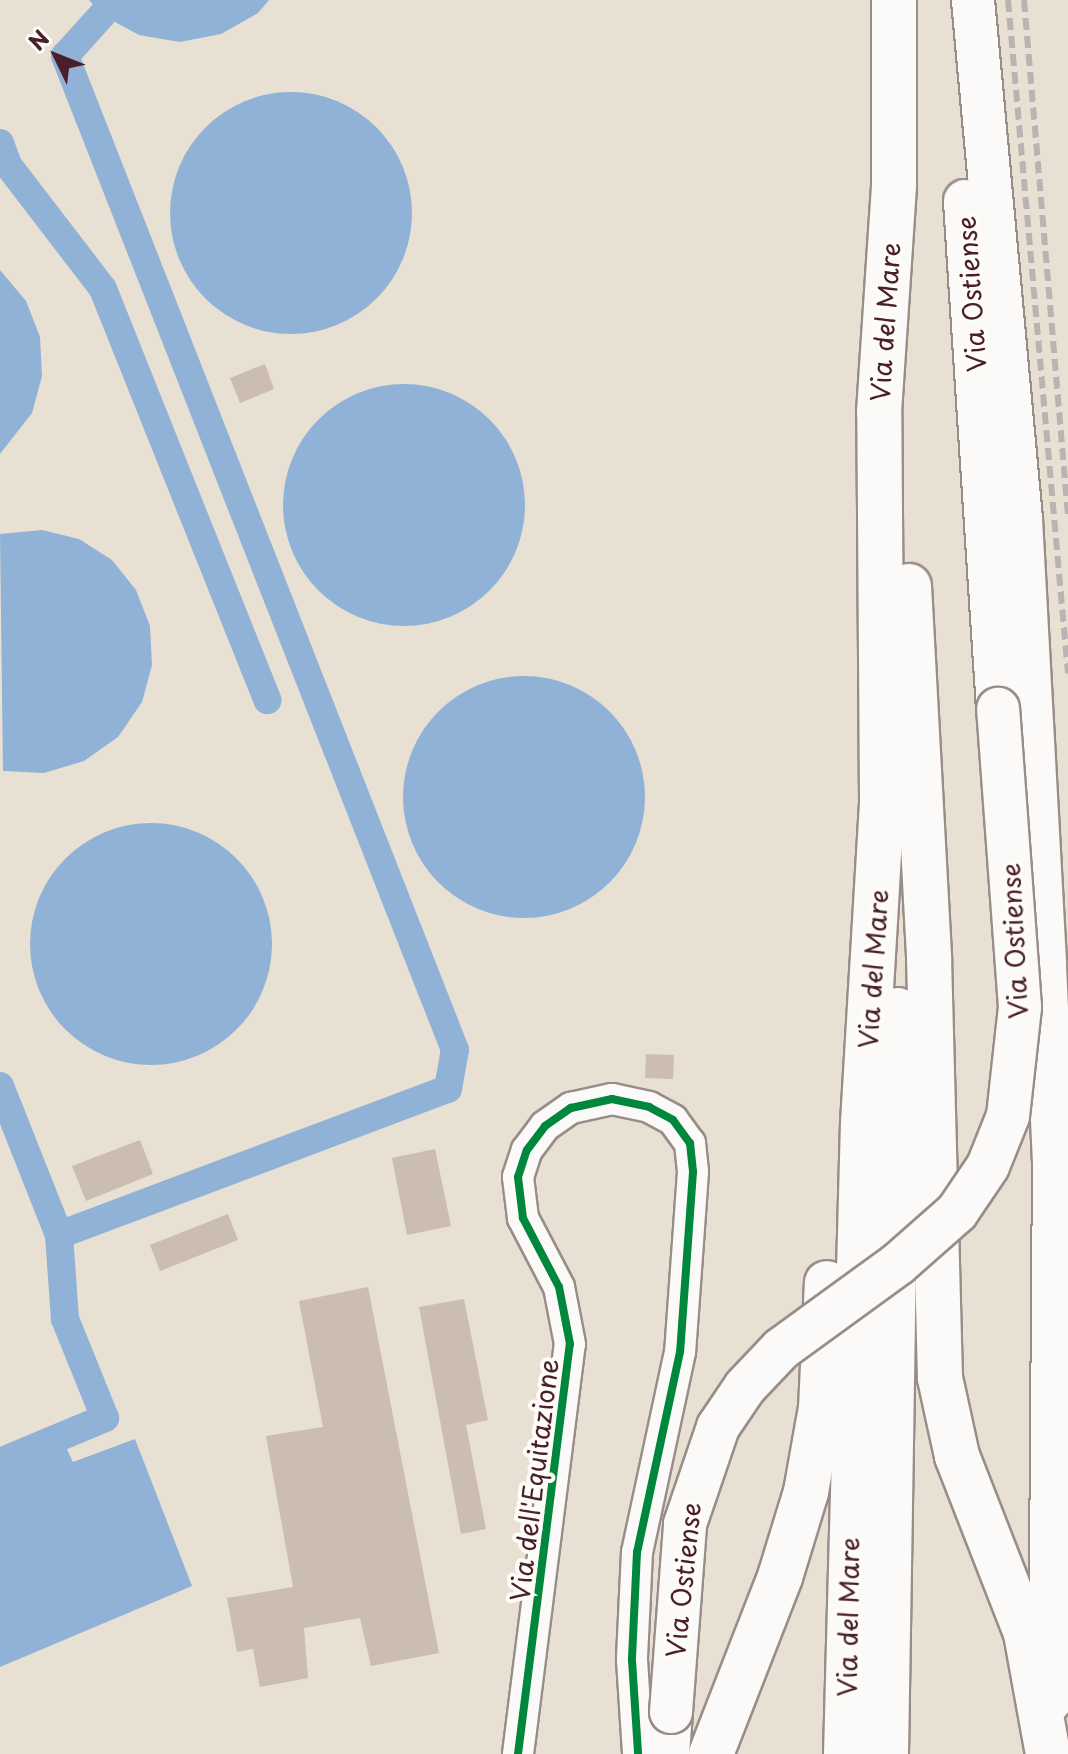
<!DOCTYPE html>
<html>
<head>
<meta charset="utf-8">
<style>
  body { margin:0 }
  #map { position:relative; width:1068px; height:1754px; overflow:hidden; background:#e8e0d2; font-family:"Playpen Sans",sans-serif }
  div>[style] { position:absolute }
  .water>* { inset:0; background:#90b2d6 }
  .round { border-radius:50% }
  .canal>* { height:28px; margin:-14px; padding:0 14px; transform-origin:14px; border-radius:14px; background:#90b2d6 }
  .building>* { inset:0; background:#cbbdaf }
  .roads { filter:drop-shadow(2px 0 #988d88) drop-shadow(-2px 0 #988d88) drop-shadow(0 2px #988d88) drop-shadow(0 -2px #988d88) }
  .minor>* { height:30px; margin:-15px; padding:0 15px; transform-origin:15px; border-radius:15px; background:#fcfaf8 }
  .secondary>* { height:42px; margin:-21px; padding:0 21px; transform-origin:21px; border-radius:21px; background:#fcfaf8 }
  .primary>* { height:44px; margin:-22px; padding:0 22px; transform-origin:22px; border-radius:22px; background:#fcfaf8 }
  .rail>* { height:6px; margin-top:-3px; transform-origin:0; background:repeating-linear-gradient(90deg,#b9b3b3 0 12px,transparent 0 18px) }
  .bridges { filter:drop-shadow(2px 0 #988d88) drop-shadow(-2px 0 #988d88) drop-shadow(0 2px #988d88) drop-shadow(0 -2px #988d88) }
  .secondary-bridge>* { height:42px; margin:-21px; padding:0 21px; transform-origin:21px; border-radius:21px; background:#fcfaf8 }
  .cycleway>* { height:8px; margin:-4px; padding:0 4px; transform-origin:4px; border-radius:4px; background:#00873e }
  span { translate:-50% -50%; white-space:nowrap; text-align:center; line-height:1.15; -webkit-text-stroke:8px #fdfcf7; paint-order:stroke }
  .street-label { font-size:26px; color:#4a1f2b }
  .north { position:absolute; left:16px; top:16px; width:80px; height:80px; -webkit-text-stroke:6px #fdfcf7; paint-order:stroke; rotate:313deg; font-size:22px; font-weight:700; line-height:32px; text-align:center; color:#4a1f2b }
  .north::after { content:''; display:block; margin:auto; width:28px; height:36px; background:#4a1f2b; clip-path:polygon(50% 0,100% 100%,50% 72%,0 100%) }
</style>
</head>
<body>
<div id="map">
  <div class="water">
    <i style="clip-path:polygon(89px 0,269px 0,258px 13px,221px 34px,180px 42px,139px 35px,102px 15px)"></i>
    <i class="round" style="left:170px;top:92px;width:242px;height:242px"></i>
    <i style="clip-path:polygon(0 270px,26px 301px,40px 337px,42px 376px,32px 413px,0 454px)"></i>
    <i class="round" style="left:283px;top:384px;width:242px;height:242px"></i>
    <i style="clip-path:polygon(42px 530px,79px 539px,112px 560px,136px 590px,150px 626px,152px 665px,142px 702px,118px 737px,84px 761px,44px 773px,3px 771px,0 534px)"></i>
    <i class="round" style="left:403px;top:676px;width:242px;height:242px"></i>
    <i class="round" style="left:30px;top:823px;width:242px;height:242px"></i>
    <i style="clip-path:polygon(61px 1437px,73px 1462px,135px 1439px,192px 1586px,0 1667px,0 1462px)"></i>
  </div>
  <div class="canal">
    <i style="left:0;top:143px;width:23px;rotate:70deg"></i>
    <i style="left:8px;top:165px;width:156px;rotate:52.5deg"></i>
    <i style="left:103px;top:289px;width:443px;rotate:68.2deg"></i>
    <i style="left:0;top:1086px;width:160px;rotate:68.4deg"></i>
    <i style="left:0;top:1462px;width:114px;rotate:-22.7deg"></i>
    <i style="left:105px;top:1418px;width:107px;rotate:-112deg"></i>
    <i style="left:65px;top:1319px;width:84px;rotate:-94.1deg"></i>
    <i style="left:59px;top:1235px;width:415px;rotate:-20.6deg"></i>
    <i style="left:448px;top:1089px;width:40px;rotate:-80deg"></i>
    <i style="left:455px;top:1050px;width:1068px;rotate:-111.42deg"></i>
    <i style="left:65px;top:56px;width:55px;rotate:-47.9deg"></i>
  </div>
  <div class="building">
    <i style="clip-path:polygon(265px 364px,274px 389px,240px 403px,230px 378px)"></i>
    <i style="clip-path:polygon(646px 1054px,674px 1055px,673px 1079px,645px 1078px)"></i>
    <i style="clip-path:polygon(140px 1140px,153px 1174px,86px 1201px,72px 1166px)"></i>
    <i style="clip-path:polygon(435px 1149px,451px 1226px,407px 1235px,392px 1158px)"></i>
    <i style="clip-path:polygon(228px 1214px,238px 1240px,160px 1271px,150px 1245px)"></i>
    <i style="clip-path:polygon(368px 1287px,439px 1653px,371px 1666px,360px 1618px,304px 1628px,308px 1678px,260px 1687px,253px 1649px,237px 1652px,227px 1598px,293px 1587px,266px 1436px,323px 1427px,299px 1301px)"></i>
    <i style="clip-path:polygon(464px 1299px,488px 1420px,466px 1425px,486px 1529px,461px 1534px,419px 1307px)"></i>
  </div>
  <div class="roads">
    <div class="minor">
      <i style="left:518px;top:1754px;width:413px;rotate:-82.8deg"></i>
      <i style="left:570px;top:1344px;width:58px;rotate:-100.9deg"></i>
      <i style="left:559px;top:1287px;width:78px;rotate:-117.6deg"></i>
      <i style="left:523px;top:1218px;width:41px;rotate:-97deg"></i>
      <i style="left:518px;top:1177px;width:28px;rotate:-72deg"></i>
      <i style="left:527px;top:1150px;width:30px;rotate:-53deg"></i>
      <i style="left:545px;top:1126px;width:32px;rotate:-35deg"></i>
      <i style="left:571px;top:1108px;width:42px;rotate:-12.4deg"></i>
      <i style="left:612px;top:1099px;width:38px;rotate:12deg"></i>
      <i style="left:649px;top:1107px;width:27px;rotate:28deg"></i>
      <i style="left:673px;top:1120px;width:29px;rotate:54deg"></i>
      <i style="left:690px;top:1143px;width:29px;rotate:84deg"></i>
      <i style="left:693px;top:1172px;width:180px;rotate:94.1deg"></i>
      <i style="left:680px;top:1352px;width:205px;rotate:102.1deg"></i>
      <i style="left:637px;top:1552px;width:108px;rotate:92.7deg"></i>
      <i style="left:632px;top:1660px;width:94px;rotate:86.3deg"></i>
    </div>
    <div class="secondary">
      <i style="left:973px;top:0;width:521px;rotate:84.72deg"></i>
      <i style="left:1021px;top:519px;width:447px;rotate:86.9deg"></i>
      <i style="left:1045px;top:965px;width:196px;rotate:87.4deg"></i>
      <i style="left:1054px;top:1161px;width:540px;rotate:90.42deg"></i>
      <i style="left:965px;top:201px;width:509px;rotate:86.28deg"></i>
      <i style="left:668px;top:1754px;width:42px;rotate:-85.9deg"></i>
    </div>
    <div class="primary">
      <i style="left:909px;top:586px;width:373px;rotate:86.9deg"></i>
      <i style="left:929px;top:958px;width:420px;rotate:88.5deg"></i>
      <i style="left:940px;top:1378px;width:80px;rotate:77.7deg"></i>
      <i style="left:957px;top:1456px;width:190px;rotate:68.7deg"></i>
      <i style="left:1026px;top:1633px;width:123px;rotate:79.7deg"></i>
      <i style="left:711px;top:1754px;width:190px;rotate:-68.7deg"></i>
      <i style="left:780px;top:1577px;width:89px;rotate:-73deg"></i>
      <i style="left:806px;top:1492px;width:85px;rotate:-79.9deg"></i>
      <i style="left:821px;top:1408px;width:125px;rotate:-87.3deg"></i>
      <i style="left:846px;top:1754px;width:631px;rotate:-88.46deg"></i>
      <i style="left:863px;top:1123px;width:325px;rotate:-86.6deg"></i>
      <i style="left:882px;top:799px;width:387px;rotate:-90.4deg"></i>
      <i style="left:879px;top:412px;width:228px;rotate:-86.2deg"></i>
      <i style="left:894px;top:184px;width:184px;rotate:-90deg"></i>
      <i style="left:886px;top:1754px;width:744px;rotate:-89.08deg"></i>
    </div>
  </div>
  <div class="rail">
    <i style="left:1008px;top:0;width:676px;rotate:84.91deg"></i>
    <i style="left:1024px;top:0;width:517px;rotate:85.12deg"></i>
  </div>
  <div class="bridges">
    <div class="secondary-bridge">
      <i style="left:671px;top:1712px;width:189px;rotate:-85.7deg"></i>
      <i style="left:685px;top:1524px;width:102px;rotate:-71.2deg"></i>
      <i style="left:718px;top:1427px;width:48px;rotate:-56deg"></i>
      <i style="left:745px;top:1387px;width:52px;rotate:-46.5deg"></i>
      <i style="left:781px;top:1349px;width:145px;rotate:-36deg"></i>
      <i style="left:898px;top:1264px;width:79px;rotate:-41.4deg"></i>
      <i style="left:957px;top:1212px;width:55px;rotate:-56deg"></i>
      <i style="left:988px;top:1166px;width:54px;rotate:-68.2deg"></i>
      <i style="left:1008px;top:1116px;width:110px;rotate:-83.7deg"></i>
      <i style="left:1020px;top:1007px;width:299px;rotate:-94.2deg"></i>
    </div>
  </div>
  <div class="cycleway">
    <i style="left:518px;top:1754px;width:413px;rotate:-82.8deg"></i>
    <i style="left:570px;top:1344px;width:58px;rotate:-100.9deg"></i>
    <i style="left:559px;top:1287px;width:78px;rotate:-117.6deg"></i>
    <i style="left:523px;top:1218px;width:41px;rotate:-97deg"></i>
    <i style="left:518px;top:1177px;width:28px;rotate:-72deg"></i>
    <i style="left:527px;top:1150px;width:30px;rotate:-53deg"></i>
    <i style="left:545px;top:1126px;width:32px;rotate:-35deg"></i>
    <i style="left:571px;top:1108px;width:42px;rotate:-12.4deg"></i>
    <i style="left:612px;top:1099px;width:38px;rotate:12deg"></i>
    <i style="left:649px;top:1107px;width:27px;rotate:28deg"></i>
    <i style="left:673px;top:1120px;width:29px;rotate:54deg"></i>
    <i style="left:690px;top:1143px;width:29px;rotate:84deg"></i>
    <i style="left:693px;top:1172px;width:180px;rotate:94.1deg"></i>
    <i style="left:680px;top:1352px;width:205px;rotate:102.1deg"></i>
    <i style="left:637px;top:1552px;width:108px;rotate:92.7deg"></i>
    <i style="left:632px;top:1660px;width:94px;rotate:86.3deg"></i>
  </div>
  <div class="street-label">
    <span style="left:971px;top:294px;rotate:-94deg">Via Ostiense</span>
    <span style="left:885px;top:322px;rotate:-86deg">Via del Mare</span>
    <span style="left:1014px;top:941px;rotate:-93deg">Via Ostiense</span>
    <span style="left:873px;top:969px;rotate:-86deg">Via del Mare</span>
    <span style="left:534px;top:1480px;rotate:-83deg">Via dell'Equitazione</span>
    <span style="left:683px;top:1580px;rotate:-84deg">Via Ostiense</span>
    <span style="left:848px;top:1617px;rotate:-89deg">Via del Mare</span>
  </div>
  <div class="north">N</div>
</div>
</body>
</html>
